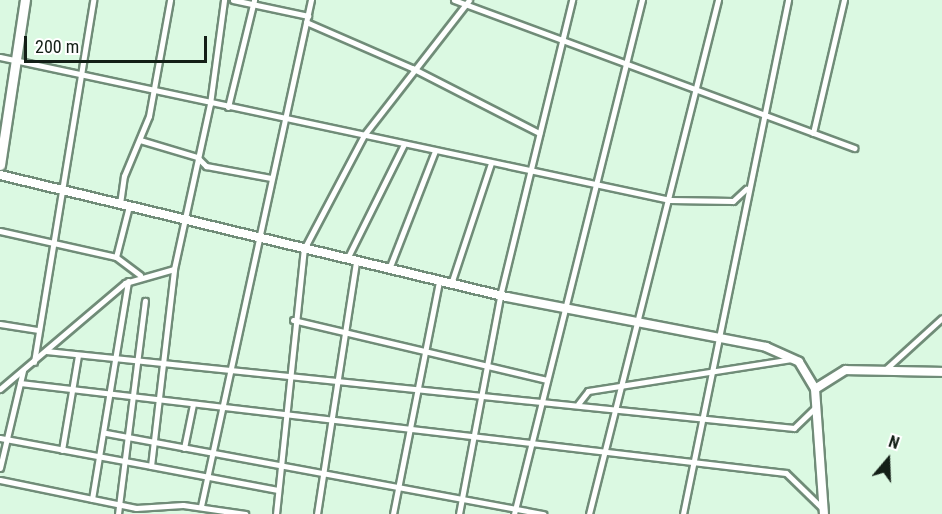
<!DOCTYPE html>
<html>
<head>
<meta charset="utf-8">
<style>
  body { margin:0 }
  #map { position:relative; width:942px; height:514px; overflow:hidden; background:#dbf9e2; font-family:"Roboto Condensed",sans-serif }
  div>[style] { position:absolute }
  .roads { filter:drop-shadow(2px 0 #708c78) drop-shadow(-2px 0 #708c78) drop-shadow(0 2px #708c78) drop-shadow(0 -2px #708c78) }
  .street>* { height:5px; margin:-2.5px; padding:0 2.5px; transform-origin:2.5px; border-radius:2.5px; background:#fff }
  .secondary>* { height:8px; margin:-4px; padding:0 4px; transform-origin:4px; border-radius:4px; background:#fff }
  .highway>* { height:9px; margin:-4.5px; padding:0 4.5px; transform-origin:4.5px; border-radius:4.5px; background:#fff }
  span { translate:-50% -50%; white-space:nowrap; text-align:center; line-height:1.15; -webkit-text-stroke:5px #fff; paint-order:stroke }
  .north { position:absolute; left:858px; top:430px; width:60px; height:60px; -webkit-text-stroke:4px #fff; paint-order:stroke; rotate:19deg; font-size:16px; font-weight:700; line-height:24px; text-align:center; color:#141f17 }
  .north::after { content:''; display:block; margin:auto; width:21px; height:27px; background:#141f17; clip-path:polygon(50% 0,100% 100%,50% 72%,0 100%) }
  .scale { position:absolute; left:24px; top:36px; width:183px; height:27px; box-sizing:border-box; border:3px solid #141f17; border-top:0; padding-left:8px; font-size:18px; line-height:21px; white-space:nowrap; color:#141f17; -webkit-text-stroke:4px #fff; paint-order:stroke }
</style>
</head>
<body>
<div id="map">
  <div class="roads">
    <div class="street">
      <i style="left:233px;top:0;width:77px;rotate:12deg"></i>
      <i style="left:454px;top:0;width:427px;rotate:20.3deg"></i>
      <i style="left:306px;top:22px;width:116px;rotate:23.5deg"></i>
      <i style="left:412px;top:68px;width:143px;rotate:27.1deg"></i>
      <i style="left:0;top:57px;width:685px;rotate:12.05deg"></i>
      <i style="left:670px;top:200px;width:63px;rotate:0.9deg"></i>
      <i style="left:733px;top:201px;width:18px;rotate:-43deg"></i>
      <i style="left:228px;top:107px;width:110px;rotate:-76.3deg"></i>
      <i style="left:813px;top:133px;width:137px;rotate:-76.9deg"></i>
      <i style="left:140px;top:140px;width:59px;rotate:16.6deg"></i>
      <i style="left:197px;top:157px;width:13px;rotate:45deg"></i>
      <i style="left:206px;top:166px;width:66px;rotate:10.5deg"></i>
      <i style="left:120px;top:204px;width:28px;rotate:-82deg"></i>
      <i style="left:124px;top:176px;width:65px;rotate:-67.4deg"></i>
      <i style="left:149px;top:116px;width:118px;rotate:-79.7deg"></i>
      <i style="left:0;top:231px;width:119px;rotate:12.6deg"></i>
      <i style="left:116px;top:257px;width:30px;rotate:37deg"></i>
      <i style="left:116px;top:257px;width:53px;rotate:-75.7deg"></i>
      <i style="left:347px;top:259px;width:128px;rotate:-63.6deg"></i>
      <i style="left:389px;top:269px;width:127px;rotate:-68.7deg"></i>
      <i style="left:451px;top:284px;width:127px;rotate:-71.7deg"></i>
      <i style="left:293px;top:320px;width:261px;rotate:13.3deg"></i>
      <i style="left:0;top:324px;width:39px;rotate:9deg"></i>
      <i style="left:46px;top:351px;width:752px;rotate:5.88deg"></i>
      <i style="left:794px;top:428px;width:30px;rotate:-44deg"></i>
      <i style="left:34px;top:362px;width:367px;rotate:-80.7deg"></i>
      <i style="left:887px;top:368px;width:74px;rotate:-42.3deg"></i>
      <i style="left:20px;top:383px;width:771px;rotate:6.7deg"></i>
      <i style="left:786px;top:473px;width:53px;rotate:44.2deg"></i>
      <i style="left:0;top:389px;width:164px;rotate:-40.3deg"></i>
      <i style="left:125px;top:283px;width:51px;rotate:-15.9deg"></i>
      <i style="left:578px;top:404px;width:16px;rotate:-52deg"></i>
      <i style="left:588px;top:391px;width:206px;rotate:-8.9deg"></i>
      <i style="left:106px;top:433px;width:445px;rotate:10.5deg"></i>
      <i style="left:0;top:438px;width:154px;rotate:10.5deg"></i>
      <i style="left:151px;top:466px;width:198px;rotate:-83.3deg"></i>
      <i style="left:174px;top:269px;width:169px;rotate:-77.7deg"></i>
      <i style="left:210px;top:104px;width:105px;rotate:-82.3deg"></i>
      <i style="left:184px;top:448px;width:45px;rotate:-78.4deg"></i>
      <i style="left:62px;top:450px;width:96px;rotate:-80.4deg"></i>
      <i style="left:151px;top:466px;width:129px;rotate:10.7deg"></i>
      <i style="left:0;top:468px;width:100px;rotate:-76.7deg"></i>
      <i style="left:0;top:480px;width:139px;rotate:11.6deg"></i>
      <i style="left:136px;top:508px;width:47px;rotate:-3.7deg"></i>
      <i style="left:183px;top:505px;width:63px;rotate:8.3deg"></i>
      <i style="left:92px;top:499px;width:221px;rotate:-80.6deg"></i>
      <i style="left:201px;top:506px;width:518px;rotate:-77.74deg"></i>
      <i style="left:118px;top:514px;width:215px;rotate:-82.8deg"></i>
      <i style="left:276px;top:514px;width:266px;rotate:-84deg"></i>
      <i style="left:304px;top:249px;width:129px;rotate:-62.2deg"></i>
      <i style="left:364px;top:135px;width:171px;rotate:-52.1deg"></i>
      <i style="left:317px;top:514px;width:255px;rotate:-81.2deg"></i>
      <i style="left:393px;top:514px;width:237px;rotate:-78.8deg"></i>
      <i style="left:459px;top:514px;width:222px;rotate:-79.3deg"></i>
      <i style="left:500px;top:296px;width:305px;rotate:-76.3deg"></i>
      <i style="left:514px;top:514px;width:530px;rotate:-76.02deg"></i>
      <i style="left:589px;top:514px;width:530px;rotate:-75.91deg"></i>
      <i style="left:683px;top:514px;width:525px;rotate:-78.45deg"></i>
    </div>
    <div class="secondary">
      <i style="left:0;top:175px;width:521px;rotate:13.53deg"></i>
      <i style="left:507px;top:297px;width:264px;rotate:10.9deg"></i>
      <i style="left:766px;top:347px;width:36px;rotate:24deg"></i>
      <i style="left:799px;top:362px;width:31px;rotate:59deg"></i>
      <i style="left:815px;top:389px;width:125px;rotate:85.9deg"></i>
      <i style="left:815px;top:389px;width:36px;rotate:-32deg"></i>
      <i style="left:846px;top:370px;width:96px;rotate:1.2deg"></i>
    </div>
    <div class="highway">
      <i style="left:0;top:165px;width:167px;rotate:-81.4deg"></i>
    </div>
  </div>
  <div class="north">N</div>
  <div class="scale">200 m</div>
</div>
</body>
</html>
